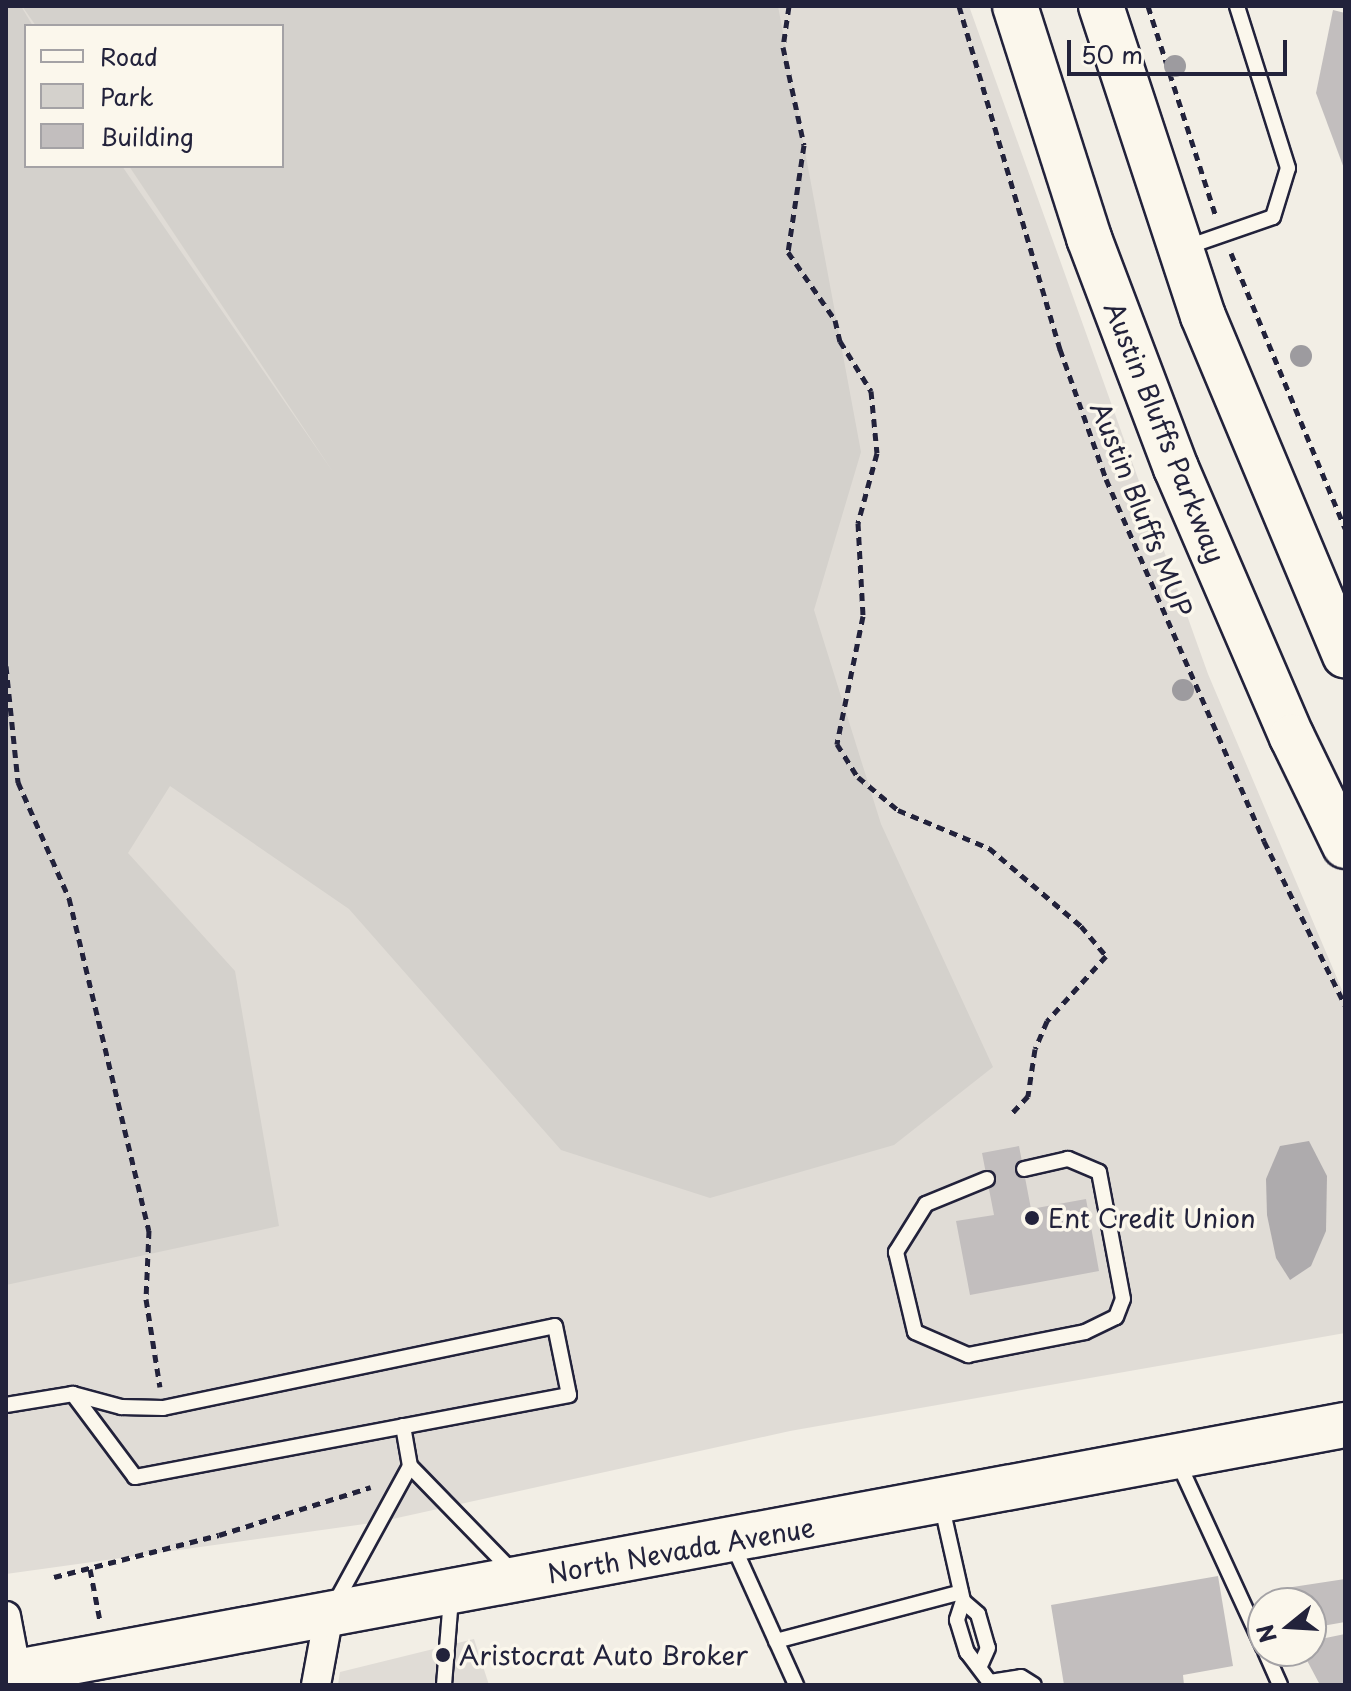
<!DOCTYPE html>
<html>
<head>
<meta charset="utf-8">
<style>
  body { margin:0 }
  #map { position:relative; width:1351px; height:1691px; overflow:hidden; background:#f2eee5; font-family:"Playpen Sans",sans-serif }
  div>[style] { position:absolute }
  .built>* { inset:0; background:#e0dcd6 }
  .green>* { inset:0; background:#d4d1cc }
  .water>* { inset:0; background:#aeabad }
  .building>* { inset:0; background:#c2bebe }
  .path>* { height:5px; margin-top:-2.5px; transform-origin:0; background:repeating-linear-gradient(90deg,#22223b 0 8px,transparent 0 14px) }
  .roads { filter:drop-shadow(2px 0 #22223b) drop-shadow(-2px 0 #22223b) drop-shadow(0 2px #22223b) drop-shadow(0 -2px #22223b) }
  .lane>* { height:14px; margin:-7px; padding:0 7px; transform-origin:7px; border-radius:7px; background:#fbf7ec }
  .street>* { height:28px; margin:-14px; padding:0 14px; transform-origin:14px; border-radius:14px; background:#fbf7ec }
  .primary>* { height:44px; margin:-22px; padding:0 22px; transform-origin:22px; border-radius:22px; background:#fbf7ec }
  .trees>* { width:22px; height:22px; margin:-11px; border-radius:50%; background:#9d9b9f }
  .dots>* { width:22px; height:22px; translate:-50% -50%; box-sizing:border-box; border:4px solid #fbf7ec; border-radius:50% }
  span { translate:-50% -50%; white-space:nowrap; text-align:center; line-height:1.15; -webkit-text-stroke:7px #fbf7ec; paint-order:stroke }
  .street-label { font-size:26px; color:#22223b }
  .poi-label { font-size:26px; color:#22223b }
  .left { translate:0 -50%; text-align:left }
  .frame { position:absolute; inset:0; border:8px solid #22223b; pointer-events:none }
  .legend { position:absolute; left:24px; top:24px; width:260px; height:144px; box-sizing:border-box; background:#fbf7ec; border:2px solid #a4a2a5; margin:0; padding:10px 14px; list-style:none; font-size:24px; color:#22223b }
  .legend li { display:flex; align-items:center; gap:16px; height:40px }
  .legend b { width:40px; border:2px solid #a4a2a5 }
  .north { position:absolute; left:1247px; top:1587px; width:80px; height:80px; box-sizing:border-box; background:#fbf7ec; border:2px solid #a4a2a5; border-radius:50%; rotate:252deg; font-size:22px; font-weight:700; line-height:32px; text-align:center; color:#22223b }
  .north::after { content:''; display:block; margin:auto; width:28px; height:36px; background:#22223b; clip-path:polygon(50% 0,100% 100%,50% 72%,0 100%) }
  .scale { position:absolute; left:1067px; top:40px; width:220px; height:36px; box-sizing:border-box; border:4px solid #22223b; border-top:0; padding-left:10px; font-size:24px; line-height:28px; white-space:nowrap; color:#22223b; -webkit-text-stroke:6px #fbf7ec; paint-order:stroke }
</style>
</head>
<body>
<div id="map">
  <div class="built">
    <i style="clip-path:polygon(evenodd,6px 6px,969px 6px,1208px 674px,1345px 997px,1345px 1333px,790px 1431px,379px 1522px,6px 1574px,6px 6px,26px 26px,282px 26px,282px 166px,26px 166px,26px 26px)"></i>
    <i style="clip-path:polygon(474px 1639px,489px 1685px,338px 1685px,340px 1672px)"></i>
  </div>
  <div class="green">
    <i style="clip-path:polygon(6px 6px,21px 6px,33px 26px,26px 26px,26px 166px,122px 166px,333px 472px,129px 166px,282px 166px,282px 26px,36px 26px,22px 6px,778px 6px,861px 452px,814px 610px,881px 824px,993px 1067px,894px 1145px,710px 1198px,561px 1150px,349px 909px,170px 786px,128px 853px,235px 971px,279px 1226px,6px 1285px)"></i>
  </div>
  <div class="water">
    <i style="clip-path:polygon(1309px 1141px,1327px 1176px,1326px 1231px,1311px 1266px,1290px 1280px,1276px 1258px,1267px 1215px,1266px 1179px,1280px 1146px)"></i>
  </div>
  <div class="building">
    <i style="clip-path:polygon(1333px 10px,1345px 13px,1345px 171px,1316px 93px)"></i>
    <i style="clip-path:polygon(1019px 1146px,1031px 1209px,1086px 1199px,1099px 1271px,970px 1295px,956px 1221px,994px 1215px,982px 1153px)"></i>
    <i style="clip-path:polygon(1218px 1576px,1233px 1666px,1183px 1675px,1184px 1685px,1064px 1685px,1051px 1605px)"></i>
    <i style="clip-path:polygon(1345px 1579px,1345px 1622px,1311px 1628px,1311px 1603px,1289px 1603px,1286px 1588px)"></i>
    <i style="clip-path:polygon(1345px 1634px,1345px 1685px,1320px 1685px,1302px 1651px,1311px 1651px,1311px 1641px)"></i>
  </div>
  <div class="path">
    <i style="left:789px;top:6px;width:41px;rotate:98.3deg"></i>
    <i style="left:783px;top:47px;width:100px;rotate:77.9deg"></i>
    <i style="left:804px;top:145px;width:108px;rotate:98.5deg"></i>
    <i style="left:788px;top:252px;width:83px;rotate:55.3deg"></i>
    <i style="left:835px;top:320px;width:22px;rotate:77deg"></i>
    <i style="left:840px;top:341px;width:59px;rotate:58.2deg"></i>
    <i style="left:871px;top:391px;width:62px;rotate:84.5deg"></i>
    <i style="left:877px;top:453px;width:73px;rotate:105.2deg"></i>
    <i style="left:858px;top:523px;width:93px;rotate:86.9deg"></i>
    <i style="left:863px;top:616px;width:131px;rotate:101.5deg"></i>
    <i style="left:837px;top:744px;width:39px;rotate:58deg"></i>
    <i style="left:858px;top:777px;width:52px;rotate:39.5deg"></i>
    <i style="left:898px;top:810px;width:99px;rotate:22.7deg"></i>
    <i style="left:989px;top:848px;width:121px;rotate:40.3deg"></i>
    <i style="left:1081px;top:926px;width:39px;rotate:50deg"></i>
    <i style="left:1106px;top:956px;width:88px;rotate:132.2deg"></i>
    <i style="left:1047px;top:1021px;width:30px;rotate:113deg"></i>
    <i style="left:1035px;top:1049px;width:48px;rotate:98.5deg"></i>
    <i style="left:1028px;top:1096px;width:23px;rotate:133deg"></i>
    <i style="left:959px;top:6px;width:358px;rotate:73.6deg"></i>
    <i style="left:1060px;top:349px;width:138px;rotate:70.5deg"></i>
    <i style="left:1106px;top:479px;width:395px;rotate:66.4deg"></i>
    <i style="left:1264px;top:841px;width:183px;rotate:63.7deg"></i>
    <i style="left:1148px;top:6px;width:219px;rotate:72.1deg"></i>
    <i style="left:1231px;top:253px;width:298px;rotate:67.5deg"></i>
    <i style="left:6px;top:666px;width:117px;rotate:84.1deg"></i>
    <i style="left:18px;top:782px;width:127px;rotate:66.3deg"></i>
    <i style="left:69px;top:898px;width:342px;rotate:76.5deg"></i>
    <i style="left:149px;top:1230px;width:69px;rotate:92.5deg"></i>
    <i style="left:146px;top:1299px;width:89px;rotate:81deg"></i>
    <i style="left:90px;top:1569px;width:53px;rotate:79.1deg"></i>
    <i style="left:54px;top:1577px;width:170px;rotate:-14.3deg"></i>
    <i style="left:219px;top:1535px;width:159px;rotate:-17.5deg"></i>
  </div>
  <div class="roads">
    <div class="lane">
      <i style="left:1184px;top:248px;width:94px;rotate:-19.2deg"></i>
      <i style="left:1273px;top:217px;width:51px;rotate:-73deg"></i>
      <i style="left:1288px;top:168px;width:170px;rotate:-107.5deg"></i>
      <i style="left:987px;top:1179px;width:66px;rotate:157.7deg"></i>
      <i style="left:926px;top:1204px;width:57px;rotate:122deg"></i>
      <i style="left:896px;top:1252px;width:82px;rotate:76.6deg"></i>
      <i style="left:915px;top:1332px;width:58px;rotate:23.5deg"></i>
      <i style="left:968px;top:1355px;width:119px;rotate:-11.1deg"></i>
      <i style="left:1085px;top:1332px;width:34px;rotate:-26deg"></i>
      <i style="left:1116px;top:1317px;width:19px;rotate:-69deg"></i>
      <i style="left:1123px;top:1299px;width:129px;rotate:-100.7deg"></i>
      <i style="left:1099px;top:1172px;width:34px;rotate:-157deg"></i>
      <i style="left:1068px;top:1159px;width:45px;rotate:167.2deg"></i>
      <i style="left:6px;top:1405px;width:68px;rotate:-9.3deg"></i>
      <i style="left:73px;top:1394px;width:50px;rotate:15.2deg"></i>
      <i style="left:121px;top:1407px;width:42px;rotate:1.4deg"></i>
      <i style="left:163px;top:1408px;width:400px;rotate:-11.8deg"></i>
      <i style="left:555px;top:1326px;width:70px;rotate:78.5deg"></i>
      <i style="left:569px;top:1395px;width:442px;rotate:169.3deg"></i>
      <i style="left:135px;top:1477px;width:104px;rotate:-126.8deg"></i>
      <i style="left:403px;top:1426px;width:41px;rotate:80.1deg"></i>
      <i style="left:1178px;top:1462px;width:204px;rotate:65.3deg"></i>
      <i style="left:941px;top:1503px;width:100px;rotate:77.3deg"></i>
      <i style="left:963px;top:1601px;width:20px;rotate:108deg"></i>
      <i style="left:957px;top:1620px;width:34px;rotate:73deg"></i>
      <i style="left:967px;top:1652px;width:38px;rotate:53deg"></i>
      <i style="left:990px;top:1682px;width:31px;rotate:-9deg"></i>
      <i style="left:1021px;top:1677px;width:15px;rotate:32deg"></i>
      <i style="left:732px;top:1543px;width:156px;rotate:65.7deg"></i>
      <i style="left:963px;top:1601px;width:20px;rotate:41deg"></i>
      <i style="left:978px;top:1614px;width:35px;rotate:74deg"></i>
      <i style="left:988px;top:1648px;width:20px;rotate:114deg"></i>
      <i style="left:334px;top:1605px;width:158px;rotate:-61.3deg"></i>
      <i style="left:410px;top:1466px;width:149px;rotate:45.8deg"></i>
      <i style="left:776px;top:1641px;width:191px;rotate:-14.8deg"></i>
      <i style="left:1265px;top:1651px;width:37px;rotate:66deg"></i>
      <i style="left:444px;top:1685px;width:87px;rotate:-85.4deg"></i>
    </div>
    <div class="street">
      <i style="left:6px;top:1616px;width:70px;rotate:79.3deg"></i>
      <i style="left:316px;top:1685px;width:72px;rotate:-79.6deg"></i>
    </div>
    <div class="primary">
      <i style="left:1015px;top:6px;width:244px;rotate:72.3deg"></i>
      <i style="left:1089px;top:238px;width:246px;rotate:69.3deg"></i>
      <i style="left:1176px;top:468px;width:293px;rotate:66.7deg"></i>
      <i style="left:1292px;top:737px;width:121px;rotate:64.1deg"></i>
      <i style="left:1101px;top:6px;width:326px;rotate:71.8deg"></i>
      <i style="left:1203px;top:316px;width:368px;rotate:67.3deg"></i>
      <i style="left:6px;top:1680px;width:14px;rotate:-36deg"></i>
      <i style="left:17px;top:1672px;width:1351px;rotate:-10.54deg"></i>
    </div>
  </div>
  <div class="trees">
    <i style="left:1175px;top:66px"></i>
    <i style="left:1301px;top:356px"></i>
    <i style="left:1183px;top:690px"></i>
  </div>
  <div class="dots">
    <i style="left:1032px;top:1218px;background:#22223b"></i>
    <i style="left:443px;top:1655px;background:#22223b"></i>
  </div>
  <div class="street-label">
    <span style="left:1165px;top:432px;rotate:68deg">Austin Bluffs Parkway</span>
    <span style="left:1142px;top:509px;rotate:68deg">Austin Bluffs MUP</span>
    <span style="left:681px;top:1550px;rotate:-10deg">North Nevada Avenue</span>
  </div>
  <div class="poi-label">
    <span class="left" style="left:1048px;top:1218px">Ent Credit Union</span>
    <span class="left" style="left:459px;top:1655px">Aristocrat Auto Broker</span>
  </div>
  <div class="frame"></div>
  <ul class="legend">
  <li><b style="height:10px;background:#fbf7ec"></b>Road</li>
  <li><b style="height:22px;background:#d4d1cc"></b>Park</li>
  <li><b style="height:22px;background:#c2bebe"></b>Building</li>
  </ul>
  <div class="north">N</div>
  <div class="scale">50 m</div>
</div>
</body>
</html>
